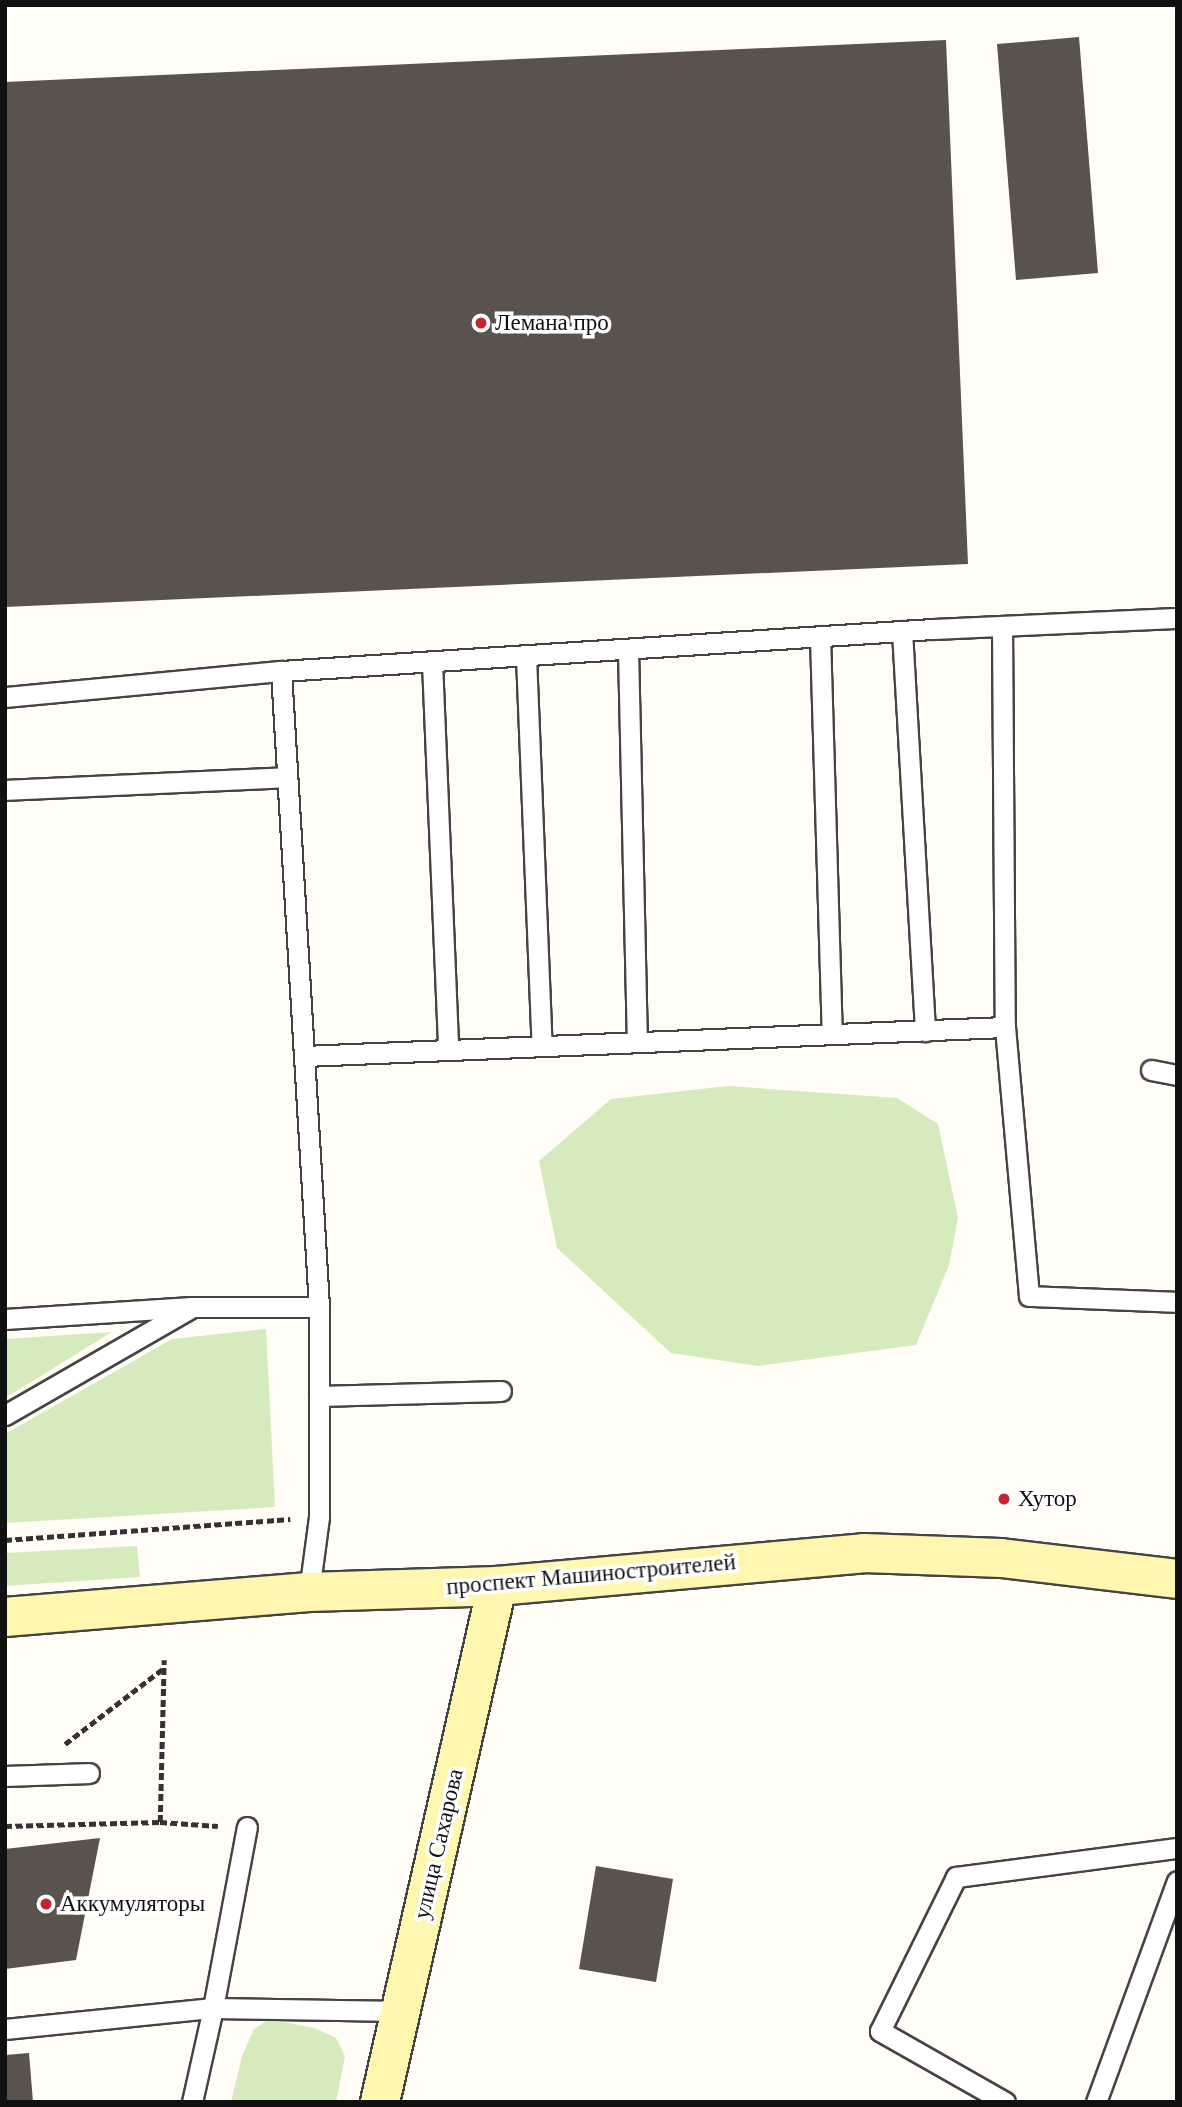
<!DOCTYPE html>
<html>
<head>
<meta charset="utf-8">
<style>
  body { margin:0 }
  #map { position:relative; width:1182px; height:2107px; overflow:hidden; background:#fffdf5; font-family:Georgia,serif }
  div>[style] { position:absolute }
  .green>* { inset:0; background:#d5ebbd }
  .building>* { inset:0; background:#5a524d }
  .path>* { height:4.5px; margin-top:-2.25px; transform-origin:0; background:repeating-linear-gradient(90deg,#333 0 7px,transparent 0 10.5px) }
  .roads { filter:drop-shadow(2px 0 #444) drop-shadow(-2px 0 #444) drop-shadow(0 2px #444) drop-shadow(0 -2px #444) }
  .lane>* { height:19px; margin:-9.5px; padding:0 9.5px; transform-origin:9.5px; border-radius:9.5px; background:#fff }
  .secondary>* { height:38px; margin:-19px; padding:0 19px; transform-origin:19px; border-radius:19px; background:#fff6b0 }
  .dots>* { width:19px; height:19px; translate:-50% -50%; box-sizing:border-box; border:4px solid #fff; border-radius:50% }
  span { translate:-50% -50%; white-space:nowrap; text-align:center; line-height:1.15; -webkit-text-stroke:7px #fff; paint-order:stroke }
  .poi-label { font-size:23px; color:#111 }
  .left { translate:0 -50%; text-align:left }
  .street-label { font-size:23px; color:#111 }
  .frame { position:absolute; inset:0; border:7px solid #111; pointer-events:none }
</style>
</head>
<body>
<div id="map">
  <div class="green">
    <i style="clip-path:polygon(728px 1086px,897px 1098px,938px 1124px,958px 1218px,949px 1265px,916px 1345px,758px 1366px,671px 1353px,557px 1248px,539px 1161px,611px 1099px)"></i>
    <i style="clip-path:polygon(266px 1329px,275px 1507px,5px 1523px,5px 1434px,172px 1339px)"></i>
    <i style="clip-path:polygon(112px 1332px,5px 1398px,5px 1339px)"></i>
    <i style="clip-path:polygon(137px 1546px,140px 1577px,5px 1586px,5px 1553px)"></i>
    <i style="clip-path:polygon(269px 2019px,314px 2028px,336px 2038px,345px 2056px,336px 2102px,231px 2102px,242px 2056px,254px 2029px)"></i>
  </div>
  <div class="building">
    <i style="clip-path:polygon(1079px 37px,1098px 273px,1016px 280px,997px 44px)"></i>
    <i style="clip-path:polygon(946px 40px,968px 564px,5px 607px,5px 82px)"></i>
    <i style="clip-path:polygon(100px 1838px,76px 1960px,5px 1969px,5px 1849px)"></i>
    <i style="clip-path:polygon(596px 1866px,673px 1879px,656px 1982px,579px 1969px)"></i>
    <i style="clip-path:polygon(29px 2053px,33px 2102px,5px 2102px,5px 2055px)"></i>
  </div>
  <div class="path">
    <i style="left:5px;top:1540px;width:286px;rotate:-4.2deg"></i>
    <i style="left:65px;top:1744px;width:125px;rotate:-37.5deg"></i>
    <i style="left:160px;top:1822px;width:162px;rotate:-88.6deg"></i>
    <i style="left:5px;top:1826px;width:155px;rotate:-1.5deg"></i>
    <i style="left:160px;top:1822px;width:58px;rotate:3.9deg"></i>
  </div>
  <div class="roads">
    <div class="lane">
      <i style="left:1002px;top:626px;width:401px;rotate:89.6deg"></i>
      <i style="left:902px;top:631px;width:401px;rotate:86.7deg"></i>
      <i style="left:820px;top:636px;width:398px;rotate:88.3deg"></i>
      <i style="left:628px;top:649px;width:393px;rotate:88.7deg"></i>
      <i style="left:526px;top:656px;width:390px;rotate:87.7deg"></i>
      <i style="left:432px;top:662px;width:388px;rotate:87.6deg"></i>
      <i style="left:281px;top:671px;width:652px;rotate:-3.69deg"></i>
      <i style="left:932px;top:629px;width:245px;rotate:-2.6deg"></i>
      <i style="left:5px;top:697px;width:277px;rotate:-5.4deg"></i>
      <i style="left:281px;top:671px;width:637px;rotate:86.58deg"></i>
      <i style="left:5px;top:790px;width:282px;rotate:-2.6deg"></i>
      <i style="left:304px;top:1056px;width:702px;rotate:-2.37deg"></i>
      <i style="left:1005px;top:1027px;width:270px;rotate:84.9deg"></i>
      <i style="left:1029px;top:1296px;width:148px;rotate:2.3deg"></i>
      <i style="left:1151px;top:1070px;width:26px;rotate:11deg"></i>
      <i style="left:5px;top:1319px;width:187px;rotate:-3.7deg"></i>
      <i style="left:192px;top:1307px;width:127px"></i>
      <i style="left:319px;top:1307px;width:210px;rotate:90deg"></i>
      <i style="left:319px;top:1517px;width:76px;rotate:97.6deg"></i>
      <i style="left:319px;top:1396px;width:182px;rotate:-1.6deg"></i>
      <i style="left:5px;top:1415px;width:212px;rotate:-29.9deg"></i>
      <i style="left:5px;top:1776px;width:84px;rotate:-2deg"></i>
      <i style="left:5px;top:2029px;width:209px;rotate:-5.8deg"></i>
      <i style="left:213px;top:2008px;width:188px;rotate:0.9deg"></i>
      <i style="left:192px;top:2102px;width:96px;rotate:-77.4deg"></i>
      <i style="left:213px;top:2008px;width:184px;rotate:-79.4deg"></i>
      <i style="left:1005px;top:2102px;width:144px;rotate:-150.4deg"></i>
      <i style="left:880px;top:2031px;width:172px;rotate:-63.7deg"></i>
      <i style="left:956px;top:1877px;width:223px;rotate:-7.5deg"></i>
      <i style="left:1096px;top:2102px;width:235px;rotate:-69.9deg"></i>
    </div>
    <div class="secondary">
      <i style="left:5px;top:1617px;width:305px;rotate:-4.7deg"></i>
      <i style="left:309px;top:1592px;width:188px;rotate:-1.8deg"></i>
      <i style="left:497px;top:1586px;width:368px;rotate:-5.1deg"></i>
      <i style="left:864px;top:1553px;width:137px;rotate:2.1deg"></i>
      <i style="left:1001px;top:1558px;width:177px;rotate:6.8deg"></i>
      <i style="left:380px;top:2102px;width:529px;rotate:-77.22deg"></i>
    </div>
  </div>
  <div class="dots">
    <i style="left:481px;top:323px;background:#c4262e"></i>
    <i style="left:1004px;top:1499px;background:#c4262e"></i>
    <i style="left:46px;top:1904px;background:#c4262e"></i>
  </div>
  <div class="poi-label">
    <span class="left" style="left:495px;top:323px">Лемана про</span>
    <span class="left" style="left:1018px;top:1499px">Хутор</span>
    <span class="left" style="left:60px;top:1904px">Аккумуляторы</span>
  </div>
  <div class="street-label">
    <span style="left:591px;top:1575px;rotate:-5deg">проспект Машиностроителей</span>
    <span style="left:439px;top:1844px;rotate:-77deg">улица Сахарова</span>
  </div>
  <div class="frame"></div>
</div>
</body>
</html>
